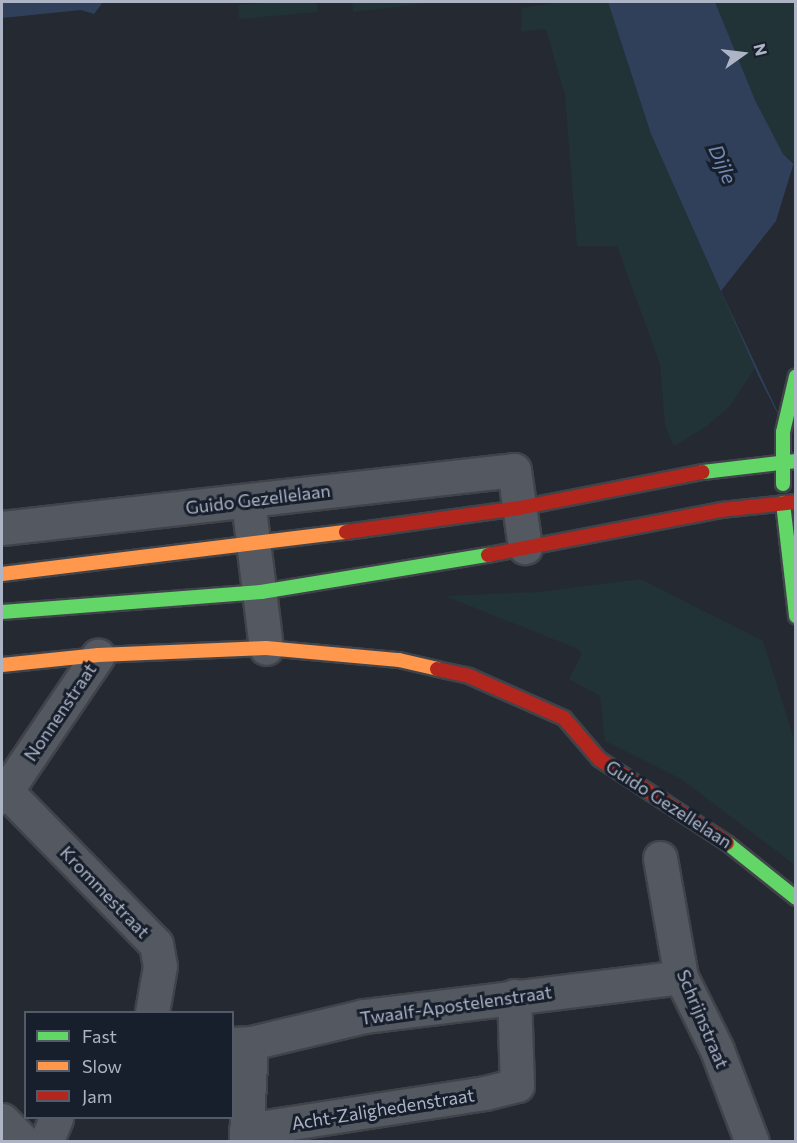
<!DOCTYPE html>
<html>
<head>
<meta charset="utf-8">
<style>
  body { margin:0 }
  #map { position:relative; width:797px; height:1143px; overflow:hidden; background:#252931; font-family:Commissioner,sans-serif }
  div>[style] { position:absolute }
  .green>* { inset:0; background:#213337 }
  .water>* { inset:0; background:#30405b }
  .pier>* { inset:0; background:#252931 }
  .roads { filter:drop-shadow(2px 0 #40444a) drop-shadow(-2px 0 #40444a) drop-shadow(0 2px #40444a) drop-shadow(0 -2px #40444a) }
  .street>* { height:33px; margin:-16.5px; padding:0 16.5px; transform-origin:16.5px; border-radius:16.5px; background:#545860 }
  .fast>* { height:14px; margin:-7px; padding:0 7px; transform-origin:7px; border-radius:7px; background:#63d668 }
  .slow>* { height:14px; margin:-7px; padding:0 7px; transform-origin:7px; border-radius:7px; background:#ff974d }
  .jam>* { height:14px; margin:-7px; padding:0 7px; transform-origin:7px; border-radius:7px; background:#b3261e }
  span { translate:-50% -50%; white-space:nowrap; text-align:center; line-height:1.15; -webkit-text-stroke:6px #181f2c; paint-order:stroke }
  .street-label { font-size:18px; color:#acb4c5 }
  .water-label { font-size:20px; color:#7389af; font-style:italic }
  .frame { position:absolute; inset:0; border:3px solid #acb4c5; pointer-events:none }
  .legend { position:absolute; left:24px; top:1011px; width:210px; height:108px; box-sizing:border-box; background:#181f2c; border:2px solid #535b69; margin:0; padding:8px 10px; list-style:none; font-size:18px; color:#acb4c5 }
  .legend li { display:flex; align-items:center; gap:12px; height:30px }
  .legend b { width:30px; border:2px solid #535b69 }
  .north { position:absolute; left:713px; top:24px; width:60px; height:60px; -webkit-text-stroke:4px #181f2c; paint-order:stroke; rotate:76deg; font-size:16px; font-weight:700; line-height:24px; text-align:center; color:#acb4c5 }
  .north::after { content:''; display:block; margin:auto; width:21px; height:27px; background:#acb4c5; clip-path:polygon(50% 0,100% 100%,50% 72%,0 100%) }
</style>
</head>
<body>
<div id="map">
  <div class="green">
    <i style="clip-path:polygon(279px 2px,317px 2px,317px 12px,239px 19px,238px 5px)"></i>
    <i style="clip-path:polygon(352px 2px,437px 2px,353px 12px)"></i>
    <i style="clip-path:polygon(561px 2px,608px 2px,651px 134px,755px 368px,730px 406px,707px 426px,674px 446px,665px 425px,660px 364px,617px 246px,577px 246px,565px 95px,546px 29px,521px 32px,522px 8px)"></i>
    <i style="clip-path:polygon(715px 2px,794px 2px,794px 162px,783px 154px,755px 100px)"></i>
    <i style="clip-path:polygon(640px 579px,763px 641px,795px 742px,795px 865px,681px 779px,605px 741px,600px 696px,569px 679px,582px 654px,578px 649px,445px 596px,540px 592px)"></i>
  </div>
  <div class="water">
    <i style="clip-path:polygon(2px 2px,103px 2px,94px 14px,81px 10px,2px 18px)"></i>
    <i style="clip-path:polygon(608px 2px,715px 2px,755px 100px,783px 154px,795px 165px,795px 448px,759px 377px,651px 134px)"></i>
  </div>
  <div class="pier">
    <i style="clip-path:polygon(794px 162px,796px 165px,796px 451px,721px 291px,776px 221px)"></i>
  </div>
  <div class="roads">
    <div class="street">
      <i style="left:248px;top:501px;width:148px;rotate:83deg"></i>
      <i style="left:2px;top:528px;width:515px;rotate:-6.46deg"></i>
      <i style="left:514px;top:470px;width:78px;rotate:81.9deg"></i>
      <i style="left:6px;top:791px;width:214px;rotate:45.6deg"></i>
      <i style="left:156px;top:944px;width:22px;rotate:80deg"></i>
      <i style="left:160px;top:966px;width:47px;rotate:99.9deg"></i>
      <i style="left:2px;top:797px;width:171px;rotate:-55.9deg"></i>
      <i style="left:660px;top:858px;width:121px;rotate:80deg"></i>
      <i style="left:681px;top:977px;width:81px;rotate:63.7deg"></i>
      <i style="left:717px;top:1050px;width:98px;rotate:69.2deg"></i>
      <i style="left:232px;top:1044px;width:19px;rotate:-3deg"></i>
      <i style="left:251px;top:1043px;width:116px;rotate:-13.4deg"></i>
      <i style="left:364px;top:1016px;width:319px;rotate:-7deg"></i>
      <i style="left:2px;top:1120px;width:31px;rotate:45deg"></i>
      <i style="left:246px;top:1130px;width:242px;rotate:-8.8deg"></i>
      <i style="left:485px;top:1093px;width:33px;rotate:-14deg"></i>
      <i style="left:517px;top:1085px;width:89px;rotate:-91.9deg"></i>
      <i style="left:46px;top:1142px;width:26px;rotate:-67deg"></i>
      <i style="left:246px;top:1142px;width:99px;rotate:-87.1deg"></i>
    </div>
    <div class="fast">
      <i style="left:703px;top:472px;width:94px;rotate:-6.7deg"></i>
      <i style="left:783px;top:484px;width:52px;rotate:-90deg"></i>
      <i style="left:783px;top:432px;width:57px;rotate:-76.9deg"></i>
      <i style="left:783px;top:503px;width:114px;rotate:83.4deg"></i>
      <i style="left:2px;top:612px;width:260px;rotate:-4.4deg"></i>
      <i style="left:261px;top:592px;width:230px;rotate:-9.3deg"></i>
      <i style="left:727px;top:843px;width:88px;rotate:38.6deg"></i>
    </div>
    <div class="slow">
      <i style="left:2px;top:574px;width:347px;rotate:-7deg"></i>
      <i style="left:2px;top:665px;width:97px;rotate:-5.9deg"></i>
      <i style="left:98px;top:655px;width:168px;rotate:-2.4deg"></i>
      <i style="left:266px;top:648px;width:134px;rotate:5.2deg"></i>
      <i style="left:399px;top:660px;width:39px;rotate:13deg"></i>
    </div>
    <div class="jam">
      <i style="left:346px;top:532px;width:175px;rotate:-7.9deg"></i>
      <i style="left:519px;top:508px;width:187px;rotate:-11.1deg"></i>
      <i style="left:488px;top:555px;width:237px;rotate:-10.9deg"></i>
      <i style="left:721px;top:510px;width:75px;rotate:-6.1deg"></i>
      <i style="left:437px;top:669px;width:33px;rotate:12deg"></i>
      <i style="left:469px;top:676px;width:104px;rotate:23.9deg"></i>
      <i style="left:564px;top:718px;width:54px;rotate:49.5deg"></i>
      <i style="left:599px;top:759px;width:153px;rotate:33.3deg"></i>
    </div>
  </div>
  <div class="street-label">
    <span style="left:258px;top:499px;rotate:-7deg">Guido Gezellelaan</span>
    <span style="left:60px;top:712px;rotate:-56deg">Nonnenstraat</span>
    <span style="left:669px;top:804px;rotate:33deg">Guido Gezellelaan</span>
    <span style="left:105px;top:892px;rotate:46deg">Krommestraat</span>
    <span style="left:456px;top:1005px;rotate:-8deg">Twaalf-Apostelenstraat</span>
    <span style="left:703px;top:1019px;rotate:67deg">Schrijnstraat</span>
    <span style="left:383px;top:1109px;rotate:-9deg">Acht-Zalighedenstraat</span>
  </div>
  <div class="water-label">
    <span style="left:723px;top:164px;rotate:66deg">Dijle</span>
  </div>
  <div class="frame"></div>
  <ul class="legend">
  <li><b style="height:8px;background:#63d668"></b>Fast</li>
  <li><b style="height:8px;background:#ff974d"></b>Slow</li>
  <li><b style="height:8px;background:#b3261e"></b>Jam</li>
  </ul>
  <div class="north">N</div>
</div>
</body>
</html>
